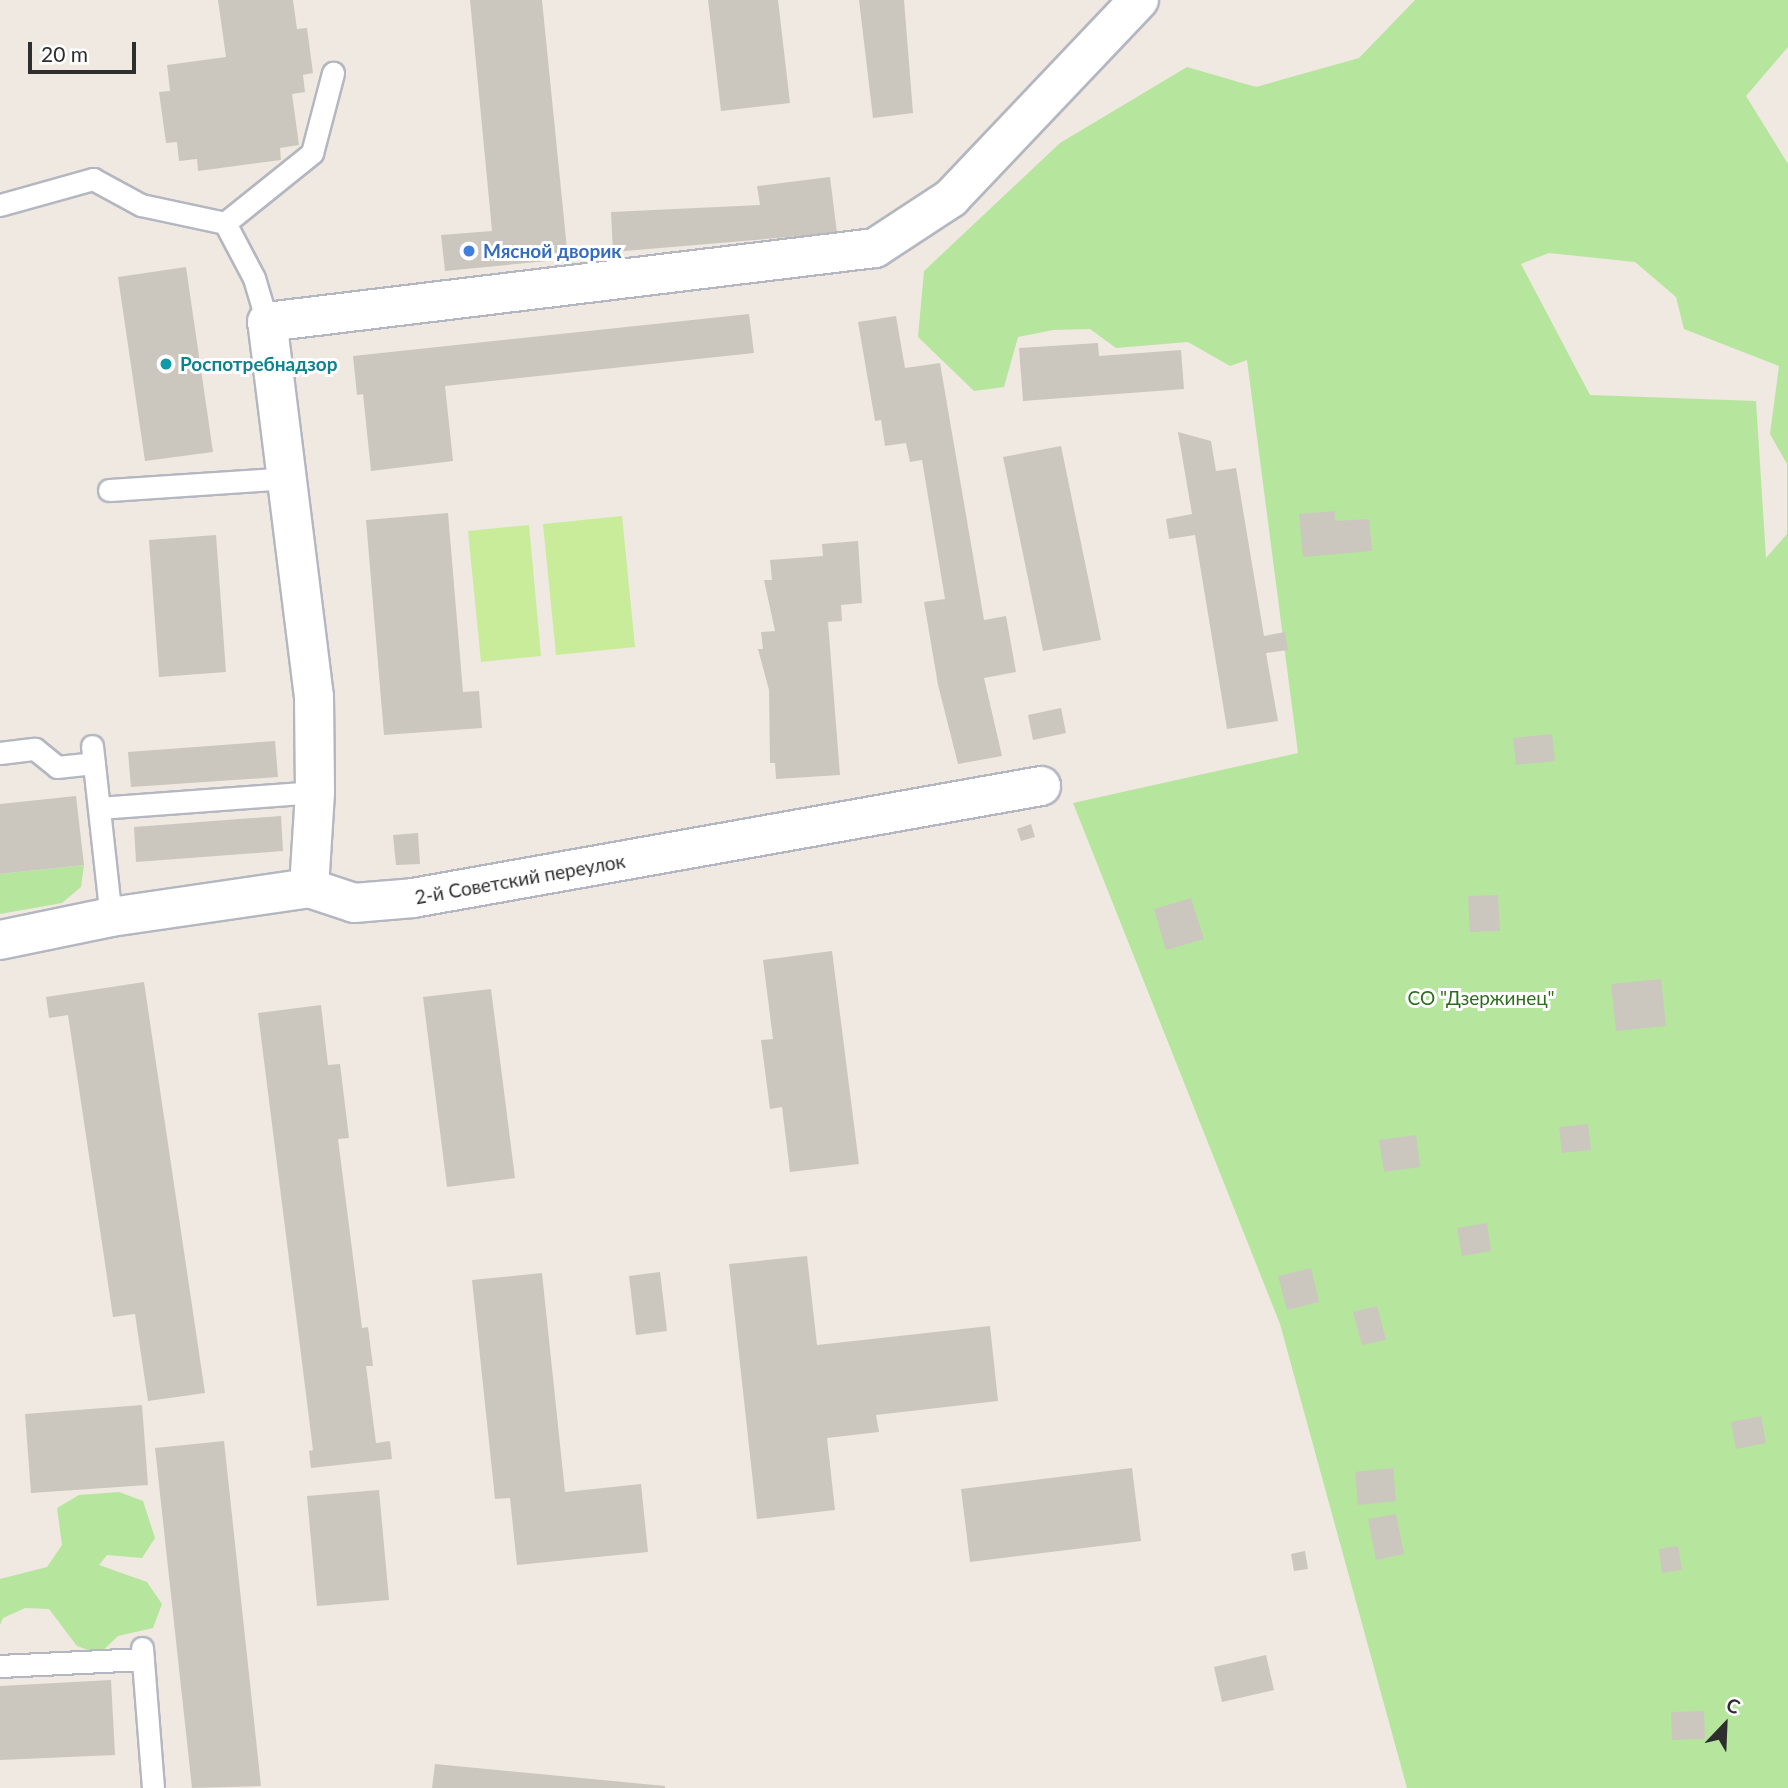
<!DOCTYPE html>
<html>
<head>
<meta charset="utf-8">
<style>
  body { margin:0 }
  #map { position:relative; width:1788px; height:1788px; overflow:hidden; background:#efe9e1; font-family:Lato,sans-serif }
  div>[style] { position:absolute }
  .green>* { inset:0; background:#b6e59e }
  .pitch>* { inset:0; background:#c9ec9a }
  .building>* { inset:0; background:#cbc7bf }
  .roads { filter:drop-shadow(2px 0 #b4b7c1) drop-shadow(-2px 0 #b4b7c1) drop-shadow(0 2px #b4b7c1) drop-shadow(0 -2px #b4b7c1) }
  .service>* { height:21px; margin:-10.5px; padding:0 10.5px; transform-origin:10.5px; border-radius:10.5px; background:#fff }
  .minor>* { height:38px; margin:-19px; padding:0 19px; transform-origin:19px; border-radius:19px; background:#fff }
  .dots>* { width:19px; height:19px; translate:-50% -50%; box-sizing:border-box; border:4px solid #fff; border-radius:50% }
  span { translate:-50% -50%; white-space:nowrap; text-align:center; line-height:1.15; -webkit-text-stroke:6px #fff; paint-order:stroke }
  .shop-label { font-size:19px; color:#366cbe; font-weight:700 }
  .left { translate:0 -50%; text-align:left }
  .culture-label { font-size:19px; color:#0d838f; font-weight:700 }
  .street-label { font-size:19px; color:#2e2e2e }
  .park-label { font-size:19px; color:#2c6e1b }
  .north { position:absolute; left:1690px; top:1690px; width:70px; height:70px; -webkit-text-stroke:5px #fff; paint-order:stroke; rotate:23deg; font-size:19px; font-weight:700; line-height:28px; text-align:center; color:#2e2e2e }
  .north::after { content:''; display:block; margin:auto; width:24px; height:32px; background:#2e2e2e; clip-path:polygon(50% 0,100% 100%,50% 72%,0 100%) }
  .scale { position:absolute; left:28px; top:42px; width:108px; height:32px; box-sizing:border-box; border:4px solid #2e2e2e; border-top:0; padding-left:9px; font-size:21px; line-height:24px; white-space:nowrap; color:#2e2e2e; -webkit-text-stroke:5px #fff; paint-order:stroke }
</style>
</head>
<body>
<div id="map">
  <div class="green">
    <i style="clip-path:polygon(evenodd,1415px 0,1788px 0,1788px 47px,1746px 96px,1788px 164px,1788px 1788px,1407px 1788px,1280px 1324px,1073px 803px,1298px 753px,1247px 360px,1230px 366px,1188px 342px,1116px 348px,1090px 329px,1053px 330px,1018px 337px,1004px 387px,974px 391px,918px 337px,924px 271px,1060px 143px,1187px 67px,1256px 87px,1359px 58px,1415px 0,1549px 253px,1635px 262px,1676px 297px,1684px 329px,1779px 366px,1770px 434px,1787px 464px,1787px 534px,1766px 558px,1756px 401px,1590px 395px,1521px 264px,1549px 253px)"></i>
    <i style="clip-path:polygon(84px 865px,81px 887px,62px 903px,0 914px,0 874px)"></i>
    <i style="clip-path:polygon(119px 1492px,143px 1501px,155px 1538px,142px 1558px,107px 1555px,99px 1565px,147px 1582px,162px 1604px,153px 1628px,118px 1636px,99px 1654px,77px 1646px,49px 1609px,25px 1608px,3px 1618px,0 1625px,0 1579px,47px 1567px,62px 1545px,57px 1508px,79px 1495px)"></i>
  </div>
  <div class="pitch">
    <i style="clip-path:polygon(622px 516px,635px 647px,556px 655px,543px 524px)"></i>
    <i style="clip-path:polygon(529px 525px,541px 656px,481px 662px,468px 531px)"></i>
  </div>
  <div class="building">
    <i style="clip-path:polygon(218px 0,293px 0,297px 29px,307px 28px,313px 73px,303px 75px,305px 92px,292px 94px,299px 145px,280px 148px,281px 160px,198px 171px,197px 159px,179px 161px,177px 142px,166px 143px,159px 92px,170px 91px,167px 65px,226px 57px)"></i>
    <i style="clip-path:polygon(470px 0,542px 0,568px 259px,445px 271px,441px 235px,492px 231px)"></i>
    <i style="clip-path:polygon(708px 0,778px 0,790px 103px,721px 111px)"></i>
    <i style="clip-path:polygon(859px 0,904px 0,913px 113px,873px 118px)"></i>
    <i style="clip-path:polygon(830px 177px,837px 233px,613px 252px,611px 212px,760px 205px,757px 186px)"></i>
    <i style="clip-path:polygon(186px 267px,213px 452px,145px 461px,118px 277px)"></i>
    <i style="clip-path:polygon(749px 314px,754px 353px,445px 386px,453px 461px,371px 471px,363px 394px,357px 395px,353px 356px)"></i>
    <i style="clip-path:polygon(896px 316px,905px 368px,940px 363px,984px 620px,1006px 616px,1016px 672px,984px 678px,1002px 756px,958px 764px,938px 685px,924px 602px,945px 599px,922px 460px,910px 462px,906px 443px,885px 446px,881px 420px,875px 421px,858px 322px)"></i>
    <i style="clip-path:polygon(1098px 343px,1099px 356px,1181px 350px,1184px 389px,1023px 401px,1019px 348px)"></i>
    <i style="clip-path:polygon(1178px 432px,1211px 441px,1216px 471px,1236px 468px,1264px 636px,1285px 632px,1288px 650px,1266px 653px,1278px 721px,1227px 729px,1195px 535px,1169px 539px,1166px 519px,1192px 514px)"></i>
    <i style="clip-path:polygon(1061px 446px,1101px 640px,1043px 651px,1003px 457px)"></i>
    <i style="clip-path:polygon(1335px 511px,1335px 521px,1369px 519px,1372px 551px,1303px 557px,1299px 514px)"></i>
    <i style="clip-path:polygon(448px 513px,463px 692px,479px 691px,482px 728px,384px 735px,366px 520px)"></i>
    <i style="clip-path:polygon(216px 535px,226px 672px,159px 677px,149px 540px)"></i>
    <i style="clip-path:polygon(858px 541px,862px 603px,841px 605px,842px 621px,828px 622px,840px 775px,776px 779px,775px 763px,770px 763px,769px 690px,758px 649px,763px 649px,761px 632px,775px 631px,764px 580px,772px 580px,770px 560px,823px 556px,822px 544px)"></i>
    <i style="clip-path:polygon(1061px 708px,1066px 733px,1033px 740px,1028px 715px)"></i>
    <i style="clip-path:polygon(1552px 734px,1555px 761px,1516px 765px,1513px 738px)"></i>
    <i style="clip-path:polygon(275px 741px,278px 777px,131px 787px,128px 752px)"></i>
    <i style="clip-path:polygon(76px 796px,84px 865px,0 874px,0 804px)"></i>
    <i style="clip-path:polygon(281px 816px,283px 851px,136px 862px,134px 827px)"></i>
    <i style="clip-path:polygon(1031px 824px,1035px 837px,1021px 841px,1017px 829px)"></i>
    <i style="clip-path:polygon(418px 833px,420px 864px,396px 865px,393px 835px)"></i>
    <i style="clip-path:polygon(1498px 895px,1500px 931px,1470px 932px,1468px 896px)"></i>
    <i style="clip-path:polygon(1191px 898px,1204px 939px,1166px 950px,1154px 909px)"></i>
    <i style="clip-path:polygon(832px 951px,859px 1164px,790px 1172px,782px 1107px,770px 1109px,761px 1040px,773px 1039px,763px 960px)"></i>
    <i style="clip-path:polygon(1661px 979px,1666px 1026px,1616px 1031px,1611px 984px)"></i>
    <i style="clip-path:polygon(144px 982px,205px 1393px,148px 1401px,135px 1314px,113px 1317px,68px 1015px,49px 1018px,46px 997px)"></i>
    <i style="clip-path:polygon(491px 989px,515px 1178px,447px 1187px,423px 997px)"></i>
    <i style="clip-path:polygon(321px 1005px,328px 1065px,340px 1064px,349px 1138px,338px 1139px,362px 1328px,368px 1327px,373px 1366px,366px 1366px,376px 1443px,390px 1441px,392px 1459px,311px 1468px,309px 1451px,313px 1450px,258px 1013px)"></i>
    <i style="clip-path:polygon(1588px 1124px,1591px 1150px,1562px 1153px,1559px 1127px)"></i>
    <i style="clip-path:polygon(1416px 1135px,1420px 1167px,1384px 1172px,1379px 1140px)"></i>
    <i style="clip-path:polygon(1487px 1223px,1491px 1251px,1462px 1256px,1457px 1228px)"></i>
    <i style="clip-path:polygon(807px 1256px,817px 1345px,990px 1326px,998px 1401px,876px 1415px,879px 1432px,827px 1438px,835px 1510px,757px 1519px,729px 1264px)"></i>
    <i style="clip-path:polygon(1311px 1268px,1319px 1302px,1287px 1310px,1278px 1276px)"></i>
    <i style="clip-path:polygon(660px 1272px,667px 1331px,636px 1335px,629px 1276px)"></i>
    <i style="clip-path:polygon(542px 1273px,565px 1492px,641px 1484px,648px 1552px,517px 1565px,510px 1498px,495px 1499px,472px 1280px)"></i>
    <i style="clip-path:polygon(1377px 1306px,1386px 1340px,1362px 1345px,1353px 1312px)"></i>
    <i style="clip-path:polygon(142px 1405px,148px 1485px,31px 1493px,25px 1414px)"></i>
    <i style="clip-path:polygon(1761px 1416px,1766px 1443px,1736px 1449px,1731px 1422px)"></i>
    <i style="clip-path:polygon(224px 1441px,261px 1786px,192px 1788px,155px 1448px)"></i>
    <i style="clip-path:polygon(1132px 1468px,1141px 1541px,970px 1562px,961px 1489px)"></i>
    <i style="clip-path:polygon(1393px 1468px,1396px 1501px,1358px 1505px,1355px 1472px)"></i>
    <i style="clip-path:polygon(379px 1490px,389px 1600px,317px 1606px,307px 1496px)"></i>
    <i style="clip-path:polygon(1396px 1514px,1404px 1554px,1376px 1560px,1368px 1519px)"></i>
    <i style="clip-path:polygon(1678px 1546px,1682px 1570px,1662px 1573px,1659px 1549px)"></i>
    <i style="clip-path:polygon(1305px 1551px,1308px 1569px,1294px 1571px,1291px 1554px)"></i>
    <i style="clip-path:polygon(1266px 1655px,1274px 1690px,1222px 1702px,1214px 1667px)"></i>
    <i style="clip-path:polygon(111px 1680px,115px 1755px,0 1760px,0 1686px)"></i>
    <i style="clip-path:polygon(1704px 1711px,1705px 1739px,1672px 1740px,1671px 1712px)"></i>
    <i style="clip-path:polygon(435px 1764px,665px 1786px,665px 1788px,432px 1788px)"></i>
  </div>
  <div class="roads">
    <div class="service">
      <i style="left:0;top:205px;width:97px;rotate:-15.6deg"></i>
      <i style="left:93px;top:179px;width:55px;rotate:28.4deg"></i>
      <i style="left:141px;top:205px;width:86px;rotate:12.1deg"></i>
      <i style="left:225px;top:223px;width:62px;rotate:62.2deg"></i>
      <i style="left:254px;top:278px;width:46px;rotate:73.5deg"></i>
      <i style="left:225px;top:223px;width:112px;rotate:-38.8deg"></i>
      <i style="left:312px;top:153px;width:83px;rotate:-75.3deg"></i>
      <i style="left:109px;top:490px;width:180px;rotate:-3.8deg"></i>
      <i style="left:92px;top:746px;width:172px;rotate:83.7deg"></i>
      <i style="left:0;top:753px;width:35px;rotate:-7deg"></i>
      <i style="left:35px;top:749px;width:28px;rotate:39deg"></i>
      <i style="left:57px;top:767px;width:37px;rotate:-6deg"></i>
      <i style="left:99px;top:808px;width:217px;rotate:-4.2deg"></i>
      <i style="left:142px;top:1648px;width:140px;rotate:85.5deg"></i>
      <i style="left:0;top:1666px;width:143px;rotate:-2.8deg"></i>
    </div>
    <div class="minor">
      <i style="left:309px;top:888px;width:96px;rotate:-86.4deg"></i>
      <i style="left:315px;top:792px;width:95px;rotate:-90.6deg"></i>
      <i style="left:314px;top:697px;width:378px;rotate:-97.1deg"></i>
      <i style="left:267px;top:322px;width:612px;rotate:-6.94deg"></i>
      <i style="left:875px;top:248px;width:91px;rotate:-33.3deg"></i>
      <i style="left:951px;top:198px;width:273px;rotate:-46.5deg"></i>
      <i style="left:0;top:940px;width:113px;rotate:-11.7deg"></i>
      <i style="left:111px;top:917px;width:200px;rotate:-8.3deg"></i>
      <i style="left:309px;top:888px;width:47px;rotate:18.4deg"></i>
      <i style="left:354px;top:903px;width:59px;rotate:-4.8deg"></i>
      <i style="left:413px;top:898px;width:638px;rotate:-10.11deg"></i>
    </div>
  </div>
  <div class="dots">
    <i style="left:469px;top:251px;background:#3f7fe0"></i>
    <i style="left:166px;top:364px;background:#0f9aa8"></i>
  </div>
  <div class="shop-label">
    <span class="left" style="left:483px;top:251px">Мясной дворик</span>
  </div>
  <div class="culture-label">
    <span class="left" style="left:180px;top:364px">Роспотребнадзор</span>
  </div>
  <div class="street-label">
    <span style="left:520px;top:879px;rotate:-10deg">2-й Советский переулок</span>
  </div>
  <div class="park-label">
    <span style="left:1481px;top:998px">СО "Дзержинец"</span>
  </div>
  <div class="north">С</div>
  <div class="scale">20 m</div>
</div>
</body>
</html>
